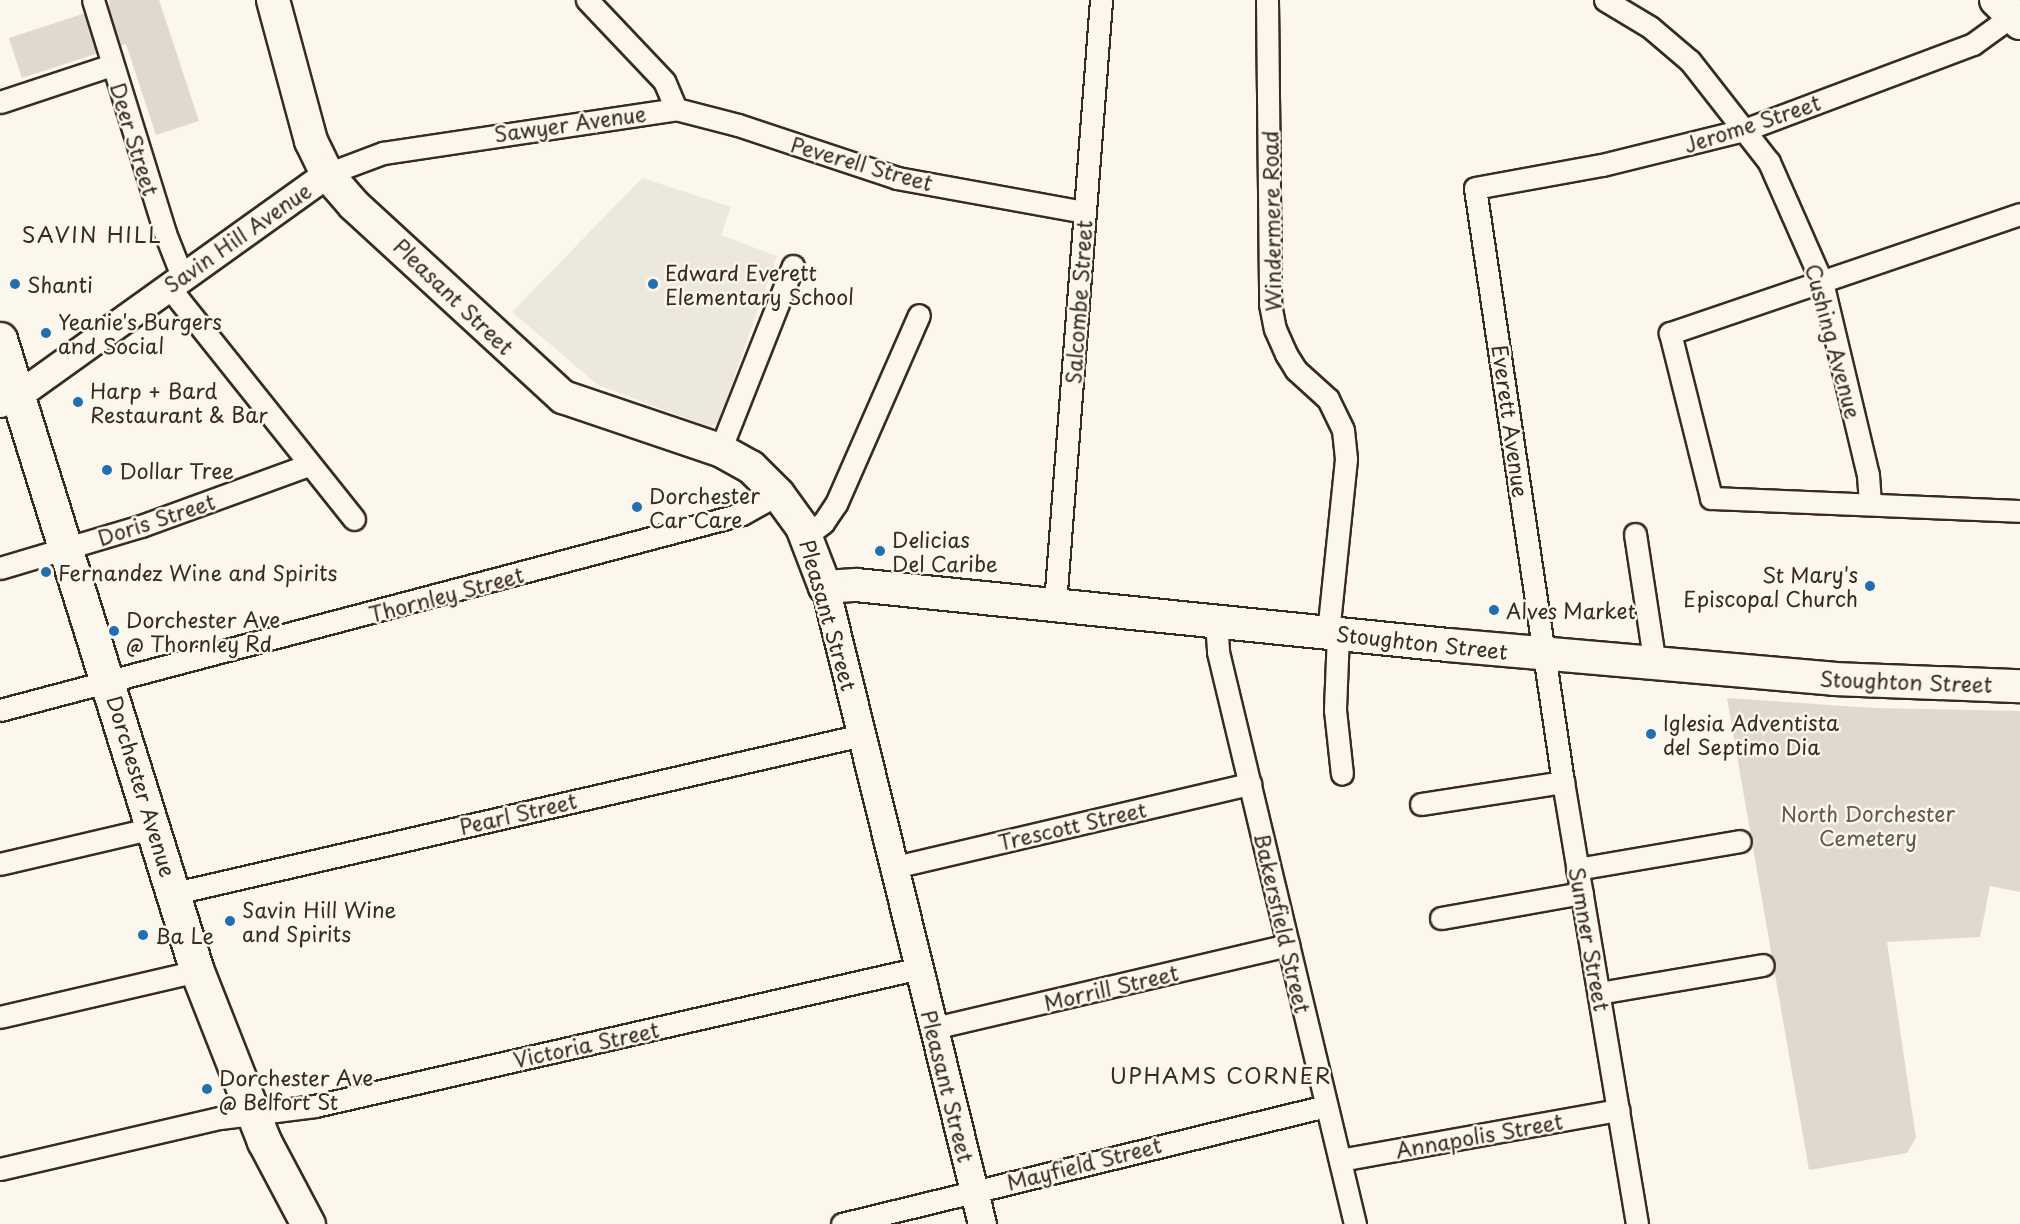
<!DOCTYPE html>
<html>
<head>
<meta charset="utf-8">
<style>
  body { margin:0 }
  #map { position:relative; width:2020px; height:1224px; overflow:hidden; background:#fbf7ec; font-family:"Playpen Sans",sans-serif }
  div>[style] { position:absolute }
  .built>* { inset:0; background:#ede8dd }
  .green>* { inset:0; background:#dfd9ce }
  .roads { filter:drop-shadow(2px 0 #3b2a1e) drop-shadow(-2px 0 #3b2a1e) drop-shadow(0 2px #3b2a1e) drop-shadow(0 -2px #3b2a1e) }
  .minor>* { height:21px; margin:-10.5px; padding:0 10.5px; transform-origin:10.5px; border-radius:10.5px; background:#fbf7ec }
  .tertiary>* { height:27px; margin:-13.5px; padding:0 13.5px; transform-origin:13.5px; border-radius:13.5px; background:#fbf7ec }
  .secondary>* { height:32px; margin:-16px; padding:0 16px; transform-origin:16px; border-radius:16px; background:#fbf7ec }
  .primary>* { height:33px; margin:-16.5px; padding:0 16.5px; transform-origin:16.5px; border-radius:16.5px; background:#fbf7ec }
  .dots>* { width:16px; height:16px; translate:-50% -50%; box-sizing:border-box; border:3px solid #fbf7ec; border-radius:50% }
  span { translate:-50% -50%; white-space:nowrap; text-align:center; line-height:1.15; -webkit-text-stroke:5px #fbf7ec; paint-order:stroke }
  .street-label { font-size:21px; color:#3b2a1e }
  .poi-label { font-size:21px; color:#3b2a1e }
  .left { translate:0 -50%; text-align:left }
  .right { translate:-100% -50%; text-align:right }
  .park-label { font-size:21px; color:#64564a }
  .neighbourhood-label { font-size:22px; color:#3b2a1e; letter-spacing:1.5px }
</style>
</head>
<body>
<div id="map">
  <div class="built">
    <i style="clip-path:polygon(642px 178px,731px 207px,721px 235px,777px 256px,718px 423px,710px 427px,598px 385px,512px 312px)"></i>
  </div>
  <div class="green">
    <i style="clip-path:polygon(109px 0,159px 0,199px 121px,156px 135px,126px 44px,22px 78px,9px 38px,110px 5px)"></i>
    <i style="clip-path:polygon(1727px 698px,1874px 708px,2020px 711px,2020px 892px,1990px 886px,1980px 937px,1887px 942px,1916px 1138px,1907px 1153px,1809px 1170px)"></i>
  </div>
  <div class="roads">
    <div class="minor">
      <i style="left:93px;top:0;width:244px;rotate:72.8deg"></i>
      <i style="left:165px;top:233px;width:46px;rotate:68.4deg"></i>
      <i style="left:1267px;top:0;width:304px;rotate:89.4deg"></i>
      <i style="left:1270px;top:304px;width:25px;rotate:79deg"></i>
      <i style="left:1275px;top:329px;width:27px;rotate:66deg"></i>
      <i style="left:1286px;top:354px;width:19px;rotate:58deg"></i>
      <i style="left:1296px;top:370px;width:43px;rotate:42.2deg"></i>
      <i style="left:1328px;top:399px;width:34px;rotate:64deg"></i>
      <i style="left:1343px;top:430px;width:29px;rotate:84deg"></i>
      <i style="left:1346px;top:459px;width:175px;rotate:95.9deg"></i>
      <i style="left:1605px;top:0;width:52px;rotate:31deg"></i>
      <i style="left:1650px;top:27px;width:52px;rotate:40.4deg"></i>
      <i style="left:1690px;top:61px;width:128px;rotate:52deg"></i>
      <i style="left:1769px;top:162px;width:131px;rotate:66.2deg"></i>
      <i style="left:1822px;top:282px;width:198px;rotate:76.6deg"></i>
      <i style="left:1868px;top:475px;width:29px;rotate:86deg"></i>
      <i style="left:0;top:102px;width:118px;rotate:-18.3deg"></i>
      <i style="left:676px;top:109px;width:64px;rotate:14.5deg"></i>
      <i style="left:738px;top:125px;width:168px;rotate:18.4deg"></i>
      <i style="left:897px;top:178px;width:191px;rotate:10.3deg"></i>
      <i style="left:327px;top:174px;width:60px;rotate:-20.6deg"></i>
      <i style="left:383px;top:153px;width:296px;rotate:-8.5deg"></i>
      <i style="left:676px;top:109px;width:30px;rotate:-113deg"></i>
      <i style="left:664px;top:81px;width:112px;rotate:-133.5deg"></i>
      <i style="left:2020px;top:214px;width:370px;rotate:161.2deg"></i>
      <i style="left:1670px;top:333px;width:170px;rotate:76deg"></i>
      <i style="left:1711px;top:498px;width:309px;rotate:2.4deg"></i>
      <i style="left:168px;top:286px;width:298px;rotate:51.4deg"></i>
      <i style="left:720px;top:450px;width:198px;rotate:-68.4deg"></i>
      <i style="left:1635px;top:534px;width:132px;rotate:81.3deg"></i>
      <i style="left:807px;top:535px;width:20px;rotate:-37deg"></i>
      <i style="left:823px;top:523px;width:23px;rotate:-56deg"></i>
      <i style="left:836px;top:504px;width:206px;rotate:-66.3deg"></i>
      <i style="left:0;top:568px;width:147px;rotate:-16.6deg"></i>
      <i style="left:141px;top:526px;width:179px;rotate:-20deg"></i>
      <i style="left:1055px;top:604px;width:606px;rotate:-85.64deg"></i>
      <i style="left:1216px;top:621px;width:31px;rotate:86deg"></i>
      <i style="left:1218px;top:652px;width:588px;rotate:76.53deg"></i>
      <i style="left:1338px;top:634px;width:76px;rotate:92.3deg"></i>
      <i style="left:1335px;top:710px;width:64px;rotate:83.8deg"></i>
      <i style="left:0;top:710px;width:767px;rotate:-14.8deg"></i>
      <i style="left:742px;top:514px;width:41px;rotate:-29.1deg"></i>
      <i style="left:1421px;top:804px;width:144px;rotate:-8.8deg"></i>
      <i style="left:0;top:864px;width:158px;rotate:-13.2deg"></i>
      <i style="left:895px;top:867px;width:365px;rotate:-13.2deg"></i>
      <i style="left:1577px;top:869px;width:165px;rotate:-9.7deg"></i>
      <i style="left:175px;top:893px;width:705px;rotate:-12.95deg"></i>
      <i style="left:1441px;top:918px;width:143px;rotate:-10.1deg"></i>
      <i style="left:1599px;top:993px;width:166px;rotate:-9.7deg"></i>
      <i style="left:0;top:1017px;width:202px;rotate:-13.1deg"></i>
      <i style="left:934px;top:1028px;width:364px;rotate:-13.2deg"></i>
      <i style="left:1340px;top:1160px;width:283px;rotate:-10.2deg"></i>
      <i style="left:0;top:1169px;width:226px;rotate:-13.1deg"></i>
      <i style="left:220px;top:1118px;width:96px;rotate:-7.2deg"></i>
      <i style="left:315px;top:1106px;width:621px;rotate:-12.85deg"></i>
      <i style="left:842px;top:1224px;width:498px;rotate:-13.7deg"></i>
      <i style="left:1637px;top:1224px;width:448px;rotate:-99.5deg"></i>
      <i style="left:1563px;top:782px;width:600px;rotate:-98.43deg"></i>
      <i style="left:1475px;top:188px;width:129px;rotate:-10.3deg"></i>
      <i style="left:1602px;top:165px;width:149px;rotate:-13.9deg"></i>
      <i style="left:1747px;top:129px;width:241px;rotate:-20.6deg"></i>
      <i style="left:1973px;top:44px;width:58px;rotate:-35.9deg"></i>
    </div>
    <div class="tertiary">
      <i style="left:0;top:403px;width:20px;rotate:-24deg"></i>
      <i style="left:18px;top:395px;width:380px;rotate:-35.6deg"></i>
      <i style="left:825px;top:587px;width:656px;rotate:76.15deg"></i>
    </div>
    <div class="secondary">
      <i style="left:273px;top:0;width:146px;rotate:74.9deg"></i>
      <i style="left:311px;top:141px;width:37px;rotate:64deg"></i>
      <i style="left:327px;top:174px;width:41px;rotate:48.9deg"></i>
      <i style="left:354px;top:205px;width:284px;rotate:42.6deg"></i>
      <i style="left:563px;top:397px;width:166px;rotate:18.7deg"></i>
      <i style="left:720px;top:450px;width:35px;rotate:29deg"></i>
      <i style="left:751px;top:467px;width:38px;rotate:45deg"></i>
      <i style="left:778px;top:494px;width:41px;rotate:54deg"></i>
      <i style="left:802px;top:527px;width:64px;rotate:69deg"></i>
      <i style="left:825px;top:587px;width:31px;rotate:-4deg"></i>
      <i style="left:856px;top:585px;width:595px;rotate:5.79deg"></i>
      <i style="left:1448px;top:645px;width:387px;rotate:5deg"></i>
      <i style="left:1834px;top:679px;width:186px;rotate:2.2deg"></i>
      <i style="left:1996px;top:0;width:33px;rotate:44deg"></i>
    </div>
    <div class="primary">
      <i style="left:0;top:339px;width:662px;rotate:72.69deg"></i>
      <i style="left:197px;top:971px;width:183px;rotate:68.5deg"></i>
      <i style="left:264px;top:1141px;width:94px;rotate:62.1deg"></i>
    </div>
  </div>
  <div class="dots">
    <i style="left:15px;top:284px;background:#1f6fb2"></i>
    <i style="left:653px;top:284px;background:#1f6fb2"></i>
    <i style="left:46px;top:333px;background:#1f6fb2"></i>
    <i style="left:78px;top:402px;background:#1f6fb2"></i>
    <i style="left:107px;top:470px;background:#1f6fb2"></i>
    <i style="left:637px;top:507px;background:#1f6fb2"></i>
    <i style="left:880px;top:551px;background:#1f6fb2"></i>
    <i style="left:46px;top:572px;background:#1f6fb2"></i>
    <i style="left:1870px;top:586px;background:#1f6fb2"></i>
    <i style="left:1494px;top:610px;background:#1f6fb2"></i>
    <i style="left:114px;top:631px;background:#1f6fb2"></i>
    <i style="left:1651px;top:734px;background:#1f6fb2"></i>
    <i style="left:230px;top:921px;background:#1f6fb2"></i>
    <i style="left:143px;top:935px;background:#1f6fb2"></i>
    <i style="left:207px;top:1089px;background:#1f6fb2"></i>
  </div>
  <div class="street-label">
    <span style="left:570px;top:123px;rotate:-8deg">Sawyer Avenue</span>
    <span style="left:1752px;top:123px;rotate:-18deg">Jerome Street</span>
    <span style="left:135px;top:139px;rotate:73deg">Deer Street</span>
    <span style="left:862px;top:163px;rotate:16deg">Peverell Street</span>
    <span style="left:1271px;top:221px;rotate:-91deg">Windermere Road</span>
    <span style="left:237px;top:237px;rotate:-35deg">Savin Hill Avenue</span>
    <span style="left:454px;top:296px;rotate:44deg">Pleasant Street</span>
    <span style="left:1078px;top:302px;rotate:-86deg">Salcombe Street</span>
    <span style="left:1834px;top:341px;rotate:75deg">Cushing Avenue</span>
    <span style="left:1511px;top:421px;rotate:82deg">Everett Avenue</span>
    <span style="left:156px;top:519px;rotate:-18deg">Doris Street</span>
    <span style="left:446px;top:594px;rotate:-15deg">Thornley Street</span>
    <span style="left:829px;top:615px;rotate:74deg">Pleasant Street</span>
    <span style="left:1422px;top:642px;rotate:6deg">Stoughton Street</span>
    <span style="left:1906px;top:681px;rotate:2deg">Stoughton Street</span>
    <span style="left:142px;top:786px;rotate:73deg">Dorchester Avenue</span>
    <span style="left:518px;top:813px;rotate:-13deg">Pearl Street</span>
    <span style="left:1072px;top:825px;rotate:-13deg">Trescott Street</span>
    <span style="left:1283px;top:923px;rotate:77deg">Bakersfield Street</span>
    <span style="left:1590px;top:939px;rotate:80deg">Sumner Street</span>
    <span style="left:1111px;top:987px;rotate:-13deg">Morrill Street</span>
    <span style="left:586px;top:1044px;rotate:-12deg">Victoria Street</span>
    <span style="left:948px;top:1086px;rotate:76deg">Pleasant Street</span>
    <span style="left:1479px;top:1135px;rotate:-10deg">Annapolis Street</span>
    <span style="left:1084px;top:1163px;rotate:-14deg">Mayfield Street</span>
  </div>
  <div class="poi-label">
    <span class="left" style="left:665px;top:284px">Edward Everett<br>Elementary School</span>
    <span class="left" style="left:27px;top:284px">Shanti</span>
    <span class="left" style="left:58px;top:333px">Yeanie's Burgers<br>and Social</span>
    <span class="left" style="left:90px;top:402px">Harp + Bard<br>Restaurant &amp; Bar</span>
    <span class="left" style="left:119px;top:470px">Dollar Tree</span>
    <span class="left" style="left:649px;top:507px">Dorchester<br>Car Care</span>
    <span class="left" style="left:892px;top:551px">Delicias<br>Del Caribe</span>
    <span class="left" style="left:58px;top:572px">Fernandez Wine and Spirits</span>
    <span class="right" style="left:1858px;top:586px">St Mary's<br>Episcopal Church</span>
    <span class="left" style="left:1506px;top:610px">Alves Market</span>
    <span class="left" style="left:126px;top:631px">Dorchester Ave<br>@ Thornley Rd</span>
    <span class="left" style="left:1663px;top:734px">Iglesia Adventista<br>del Septimo Dia</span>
    <span class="left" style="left:242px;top:921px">Savin Hill Wine<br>and Spirits</span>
    <span class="left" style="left:155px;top:935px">Ba Le</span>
    <span class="left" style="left:219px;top:1089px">Dorchester Ave<br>@ Belfort St</span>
  </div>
  <div class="park-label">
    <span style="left:1868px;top:825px">North Dorchester<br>Cemetery</span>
  </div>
  <div class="neighbourhood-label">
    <span style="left:92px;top:234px">SAVIN HILL</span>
    <span style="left:1221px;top:1075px">UPHAMS CORNER</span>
  </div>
</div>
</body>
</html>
